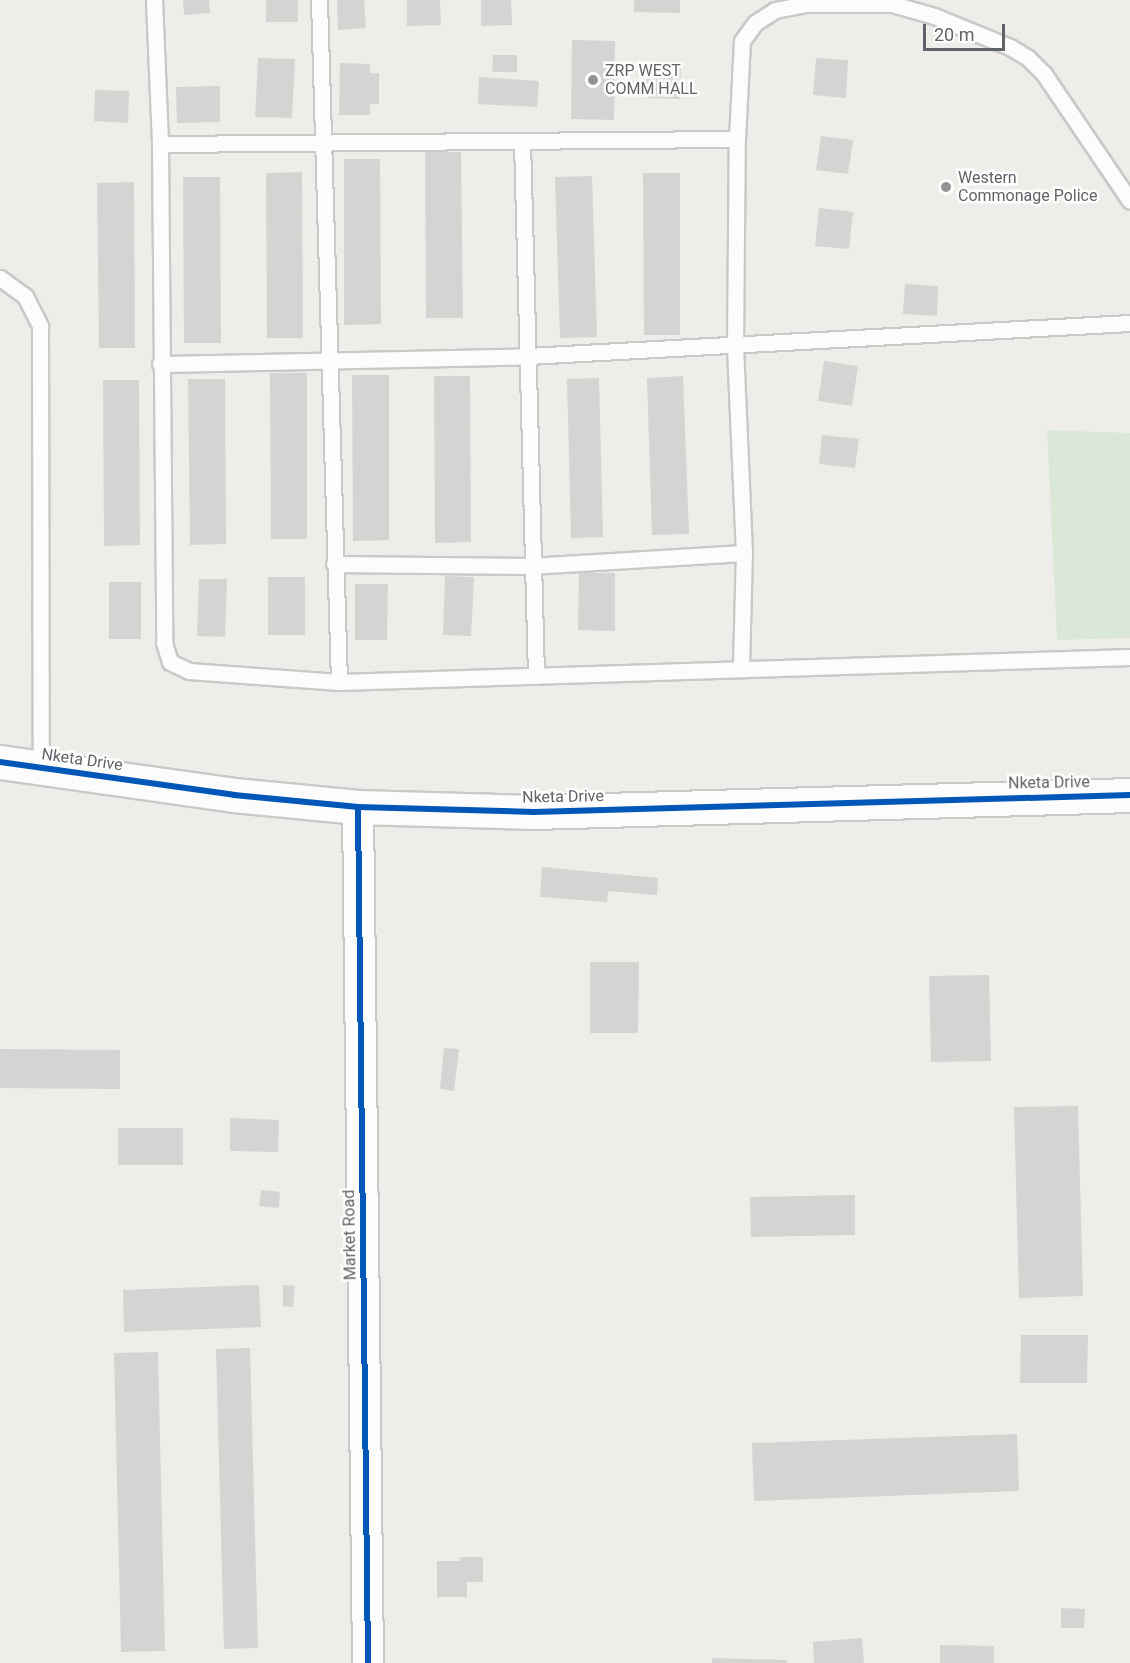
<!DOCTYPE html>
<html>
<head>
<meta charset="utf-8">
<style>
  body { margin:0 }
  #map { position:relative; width:1130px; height:1663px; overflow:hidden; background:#efedea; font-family:Roboto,sans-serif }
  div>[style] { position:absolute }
  .green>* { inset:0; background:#dbe8d7 }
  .building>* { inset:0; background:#d5d4d3 }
  .roads { filter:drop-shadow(2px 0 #c9c9c9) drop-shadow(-2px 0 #c9c9c9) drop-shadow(0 2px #c9c9c9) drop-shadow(0 -2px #c9c9c9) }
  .service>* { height:15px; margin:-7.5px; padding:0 7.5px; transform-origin:7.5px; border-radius:7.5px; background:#fdfcfc }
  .minor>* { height:30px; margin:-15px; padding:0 15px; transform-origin:15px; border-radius:15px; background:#fdfcfc }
  .tertiary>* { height:33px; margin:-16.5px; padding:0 16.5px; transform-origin:16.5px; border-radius:16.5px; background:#fdfcfc }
  .cycleway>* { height:6px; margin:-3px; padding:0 3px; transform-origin:3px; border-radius:3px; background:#0057b8 }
  .dots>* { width:16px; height:16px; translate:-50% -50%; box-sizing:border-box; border:3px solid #fff; border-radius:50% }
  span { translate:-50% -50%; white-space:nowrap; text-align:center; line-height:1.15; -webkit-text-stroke:5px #fff; paint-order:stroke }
  .poi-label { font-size:16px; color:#606367 }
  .left { translate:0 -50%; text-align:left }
  .street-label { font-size:16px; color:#606367 }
  .scale { position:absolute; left:923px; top:24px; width:82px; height:27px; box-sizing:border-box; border:3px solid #606367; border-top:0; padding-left:8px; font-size:18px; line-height:21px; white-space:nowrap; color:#606367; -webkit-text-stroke:4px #fff; paint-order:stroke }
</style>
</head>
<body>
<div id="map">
  <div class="green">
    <i style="clip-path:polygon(1047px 430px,1130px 433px,1130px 638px,1057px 640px)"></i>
  </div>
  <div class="building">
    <i style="clip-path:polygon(183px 0,209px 0,210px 13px,184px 15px)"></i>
    <i style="clip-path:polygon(266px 0,298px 0,298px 22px,266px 22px)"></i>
    <i style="clip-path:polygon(337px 0,364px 0,366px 28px,338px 30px)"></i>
    <i style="clip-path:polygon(407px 0,440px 0,441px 25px,407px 26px)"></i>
    <i style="clip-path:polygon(481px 0,511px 0,512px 25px,481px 26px)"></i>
    <i style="clip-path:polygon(634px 0,680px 0,680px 13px,634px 12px)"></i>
    <i style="clip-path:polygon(572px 40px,615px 41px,614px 120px,571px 119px)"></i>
    <i style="clip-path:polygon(493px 55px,517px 55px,517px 72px,492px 72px)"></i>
    <i style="clip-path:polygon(258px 58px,295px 59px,292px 118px,255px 117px)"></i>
    <i style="clip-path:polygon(816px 58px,848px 60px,846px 98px,813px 95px)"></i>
    <i style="clip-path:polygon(647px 61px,681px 61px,680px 99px,646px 98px)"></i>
    <i style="clip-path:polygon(340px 63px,370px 64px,370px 73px,379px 73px,379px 104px,370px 104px,370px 115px,339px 115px)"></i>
    <i style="clip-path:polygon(479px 77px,539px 81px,537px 107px,478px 104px)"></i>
    <i style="clip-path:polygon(220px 86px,220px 122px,177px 123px,176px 87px)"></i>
    <i style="clip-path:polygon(95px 90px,129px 91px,128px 123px,94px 121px)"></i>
    <i style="clip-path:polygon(821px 136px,853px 140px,848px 174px,816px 170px)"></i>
    <i style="clip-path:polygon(425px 152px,461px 152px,463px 318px,426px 318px)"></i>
    <i style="clip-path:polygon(344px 159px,380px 159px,381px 324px,344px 325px)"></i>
    <i style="clip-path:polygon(302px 172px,303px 338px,267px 338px,266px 173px)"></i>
    <i style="clip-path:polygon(643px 173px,680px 173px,680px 335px,644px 335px)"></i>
    <i style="clip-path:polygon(592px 176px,597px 337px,560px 338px,555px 177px)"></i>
    <i style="clip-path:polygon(183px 177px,220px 177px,221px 343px,184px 343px)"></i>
    <i style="clip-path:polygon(134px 182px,135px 348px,99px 348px,97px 183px)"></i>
    <i style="clip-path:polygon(819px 208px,853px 212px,849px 249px,815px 246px)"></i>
    <i style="clip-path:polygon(905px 284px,938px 286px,937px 316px,903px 314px)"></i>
    <i style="clip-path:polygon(824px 361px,858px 366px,852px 406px,818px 401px)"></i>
    <i style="clip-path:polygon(270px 373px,307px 373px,307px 539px,271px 539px)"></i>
    <i style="clip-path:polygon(352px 375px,389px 375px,389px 540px,353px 541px)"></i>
    <i style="clip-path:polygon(434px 376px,470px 376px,471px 542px,435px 543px)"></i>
    <i style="clip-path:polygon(683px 376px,689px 534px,652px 535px,647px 378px)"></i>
    <i style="clip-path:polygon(599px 378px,603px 537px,571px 538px,567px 379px)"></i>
    <i style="clip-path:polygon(188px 379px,225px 379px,226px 544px,190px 545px)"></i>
    <i style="clip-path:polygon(103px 380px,139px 380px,140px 545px,104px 546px)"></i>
    <i style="clip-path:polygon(822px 435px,859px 439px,855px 468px,819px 464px)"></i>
    <i style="clip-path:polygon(579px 573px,615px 573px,615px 631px,578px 630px)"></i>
    <i style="clip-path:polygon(445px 576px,474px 577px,471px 636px,443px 635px)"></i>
    <i style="clip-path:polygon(268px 577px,305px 577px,305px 635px,268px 635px)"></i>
    <i style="clip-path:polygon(199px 579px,227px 579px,225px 637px,197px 636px)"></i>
    <i style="clip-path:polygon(109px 582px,141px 582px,141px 639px,109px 639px)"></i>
    <i style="clip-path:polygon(355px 584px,388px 584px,387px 640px,355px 640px)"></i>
    <i style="clip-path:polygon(542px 867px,658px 878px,657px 895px,608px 891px,607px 902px,540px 897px)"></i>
    <i style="clip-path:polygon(590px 962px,639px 962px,638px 1033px,590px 1033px)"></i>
    <i style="clip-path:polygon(989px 975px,991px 1061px,931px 1062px,929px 976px)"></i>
    <i style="clip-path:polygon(444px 1048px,459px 1049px,454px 1091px,440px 1089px)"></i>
    <i style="clip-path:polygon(0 1049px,120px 1050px,120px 1089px,0 1088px)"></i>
    <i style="clip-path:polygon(1078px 1106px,1083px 1296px,1019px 1298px,1014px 1107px)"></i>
    <i style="clip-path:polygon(230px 1118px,279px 1120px,278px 1152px,230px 1151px)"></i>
    <i style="clip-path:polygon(118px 1128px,183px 1128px,183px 1165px,118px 1165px)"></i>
    <i style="clip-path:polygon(261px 1190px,280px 1192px,279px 1208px,259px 1206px)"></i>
    <i style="clip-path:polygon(855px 1195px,855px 1235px,751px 1237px,750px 1197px)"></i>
    <i style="clip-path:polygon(259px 1285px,261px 1327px,124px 1332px,123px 1290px)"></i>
    <i style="clip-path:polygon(283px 1285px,295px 1286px,293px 1307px,283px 1306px)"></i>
    <i style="clip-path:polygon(1021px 1335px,1088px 1335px,1087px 1383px,1020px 1383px)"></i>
    <i style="clip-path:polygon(250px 1348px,258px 1648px,224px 1649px,216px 1349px)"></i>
    <i style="clip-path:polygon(158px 1352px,165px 1651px,121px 1652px,114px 1353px)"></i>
    <i style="clip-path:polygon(1017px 1434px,1019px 1491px,754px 1501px,752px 1443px)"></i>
    <i style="clip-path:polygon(460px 1557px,483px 1557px,483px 1582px,467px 1582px,467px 1597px,437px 1597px,437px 1561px,461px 1561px)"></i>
    <i style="clip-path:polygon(1061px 1608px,1085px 1609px,1084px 1628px,1061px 1628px)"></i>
    <i style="clip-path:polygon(862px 1638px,864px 1663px,814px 1663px,813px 1642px)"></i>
    <i style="clip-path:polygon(940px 1645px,994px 1646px,994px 1663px,940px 1663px)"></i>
    <i style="clip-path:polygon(712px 1658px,787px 1660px,787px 1663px,712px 1663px)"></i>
  </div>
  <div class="roads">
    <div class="service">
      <i style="left:154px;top:0;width:144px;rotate:87.6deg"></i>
      <i style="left:160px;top:144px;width:499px;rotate:89.5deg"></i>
      <i style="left:164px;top:643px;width:20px;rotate:72deg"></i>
      <i style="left:170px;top:662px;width:21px;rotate:25deg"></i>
      <i style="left:189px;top:671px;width:150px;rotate:4.2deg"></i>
      <i style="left:339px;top:682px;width:791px;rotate:-1.81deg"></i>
      <i style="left:319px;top:0;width:682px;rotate:88.32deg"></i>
      <i style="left:522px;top:141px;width:535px;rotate:88.5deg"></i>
      <i style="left:160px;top:144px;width:577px;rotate:-0.5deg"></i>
      <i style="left:0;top:278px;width:31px;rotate:36deg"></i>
      <i style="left:25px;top:296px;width:34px;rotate:63deg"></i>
      <i style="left:40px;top:326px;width:442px;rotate:89.9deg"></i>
      <i style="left:160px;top:364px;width:368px;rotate:-1.2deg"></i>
      <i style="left:528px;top:356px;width:603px;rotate:-3.14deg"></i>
      <i style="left:334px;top:564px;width:196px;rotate:0.6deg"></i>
      <i style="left:530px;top:566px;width:214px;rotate:-3.5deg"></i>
      <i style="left:741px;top:666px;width:113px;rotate:-88.5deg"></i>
      <i style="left:744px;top:553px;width:205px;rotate:-92.5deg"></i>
      <i style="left:735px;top:348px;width:209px;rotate:-89.5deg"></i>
      <i style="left:737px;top:139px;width:98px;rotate:-87.1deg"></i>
      <i style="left:742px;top:41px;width:22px;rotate:-54deg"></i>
      <i style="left:755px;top:23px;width:24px;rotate:-33deg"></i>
      <i style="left:775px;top:10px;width:32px;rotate:-11deg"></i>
      <i style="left:806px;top:4px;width:86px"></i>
      <i style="left:892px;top:4px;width:44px;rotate:15.9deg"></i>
      <i style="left:934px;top:16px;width:82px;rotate:22.2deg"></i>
      <i style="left:1010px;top:47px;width:21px;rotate:31deg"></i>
      <i style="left:1028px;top:58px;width:23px;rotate:45deg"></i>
      <i style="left:1044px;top:74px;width:153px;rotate:55.9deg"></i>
    </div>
    <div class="minor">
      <i style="left:358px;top:807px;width:856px;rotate:89.33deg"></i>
    </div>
    <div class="tertiary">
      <i style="left:0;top:762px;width:236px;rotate:8deg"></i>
      <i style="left:234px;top:795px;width:125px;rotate:5.5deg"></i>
      <i style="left:358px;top:807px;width:176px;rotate:1.6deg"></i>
      <i style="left:534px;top:812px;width:596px;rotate:-1.63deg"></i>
    </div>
  </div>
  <div class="cycleway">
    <i style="left:0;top:762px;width:236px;rotate:8deg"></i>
    <i style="left:234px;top:795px;width:125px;rotate:5.5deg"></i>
    <i style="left:358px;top:807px;width:176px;rotate:1.6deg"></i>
    <i style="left:534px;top:812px;width:596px;rotate:-1.63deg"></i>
    <i style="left:358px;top:807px;width:856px;rotate:89.33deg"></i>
  </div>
  <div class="dots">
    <i style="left:593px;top:80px;background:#929395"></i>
    <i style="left:946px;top:187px;background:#929395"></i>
  </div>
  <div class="poi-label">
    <span class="left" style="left:605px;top:80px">ZRP WEST<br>COMM HALL</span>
    <span class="left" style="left:958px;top:187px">Western<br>Commonage Police</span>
  </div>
  <div class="street-label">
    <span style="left:82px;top:760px;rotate:8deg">Nketa Drive</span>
    <span style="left:1049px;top:783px;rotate:-1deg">Nketa Drive</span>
    <span style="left:563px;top:797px;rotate:-1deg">Nketa Drive</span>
    <span style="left:350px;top:1235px;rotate:-91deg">Market Road</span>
  </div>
  <div class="scale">20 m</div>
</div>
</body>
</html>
